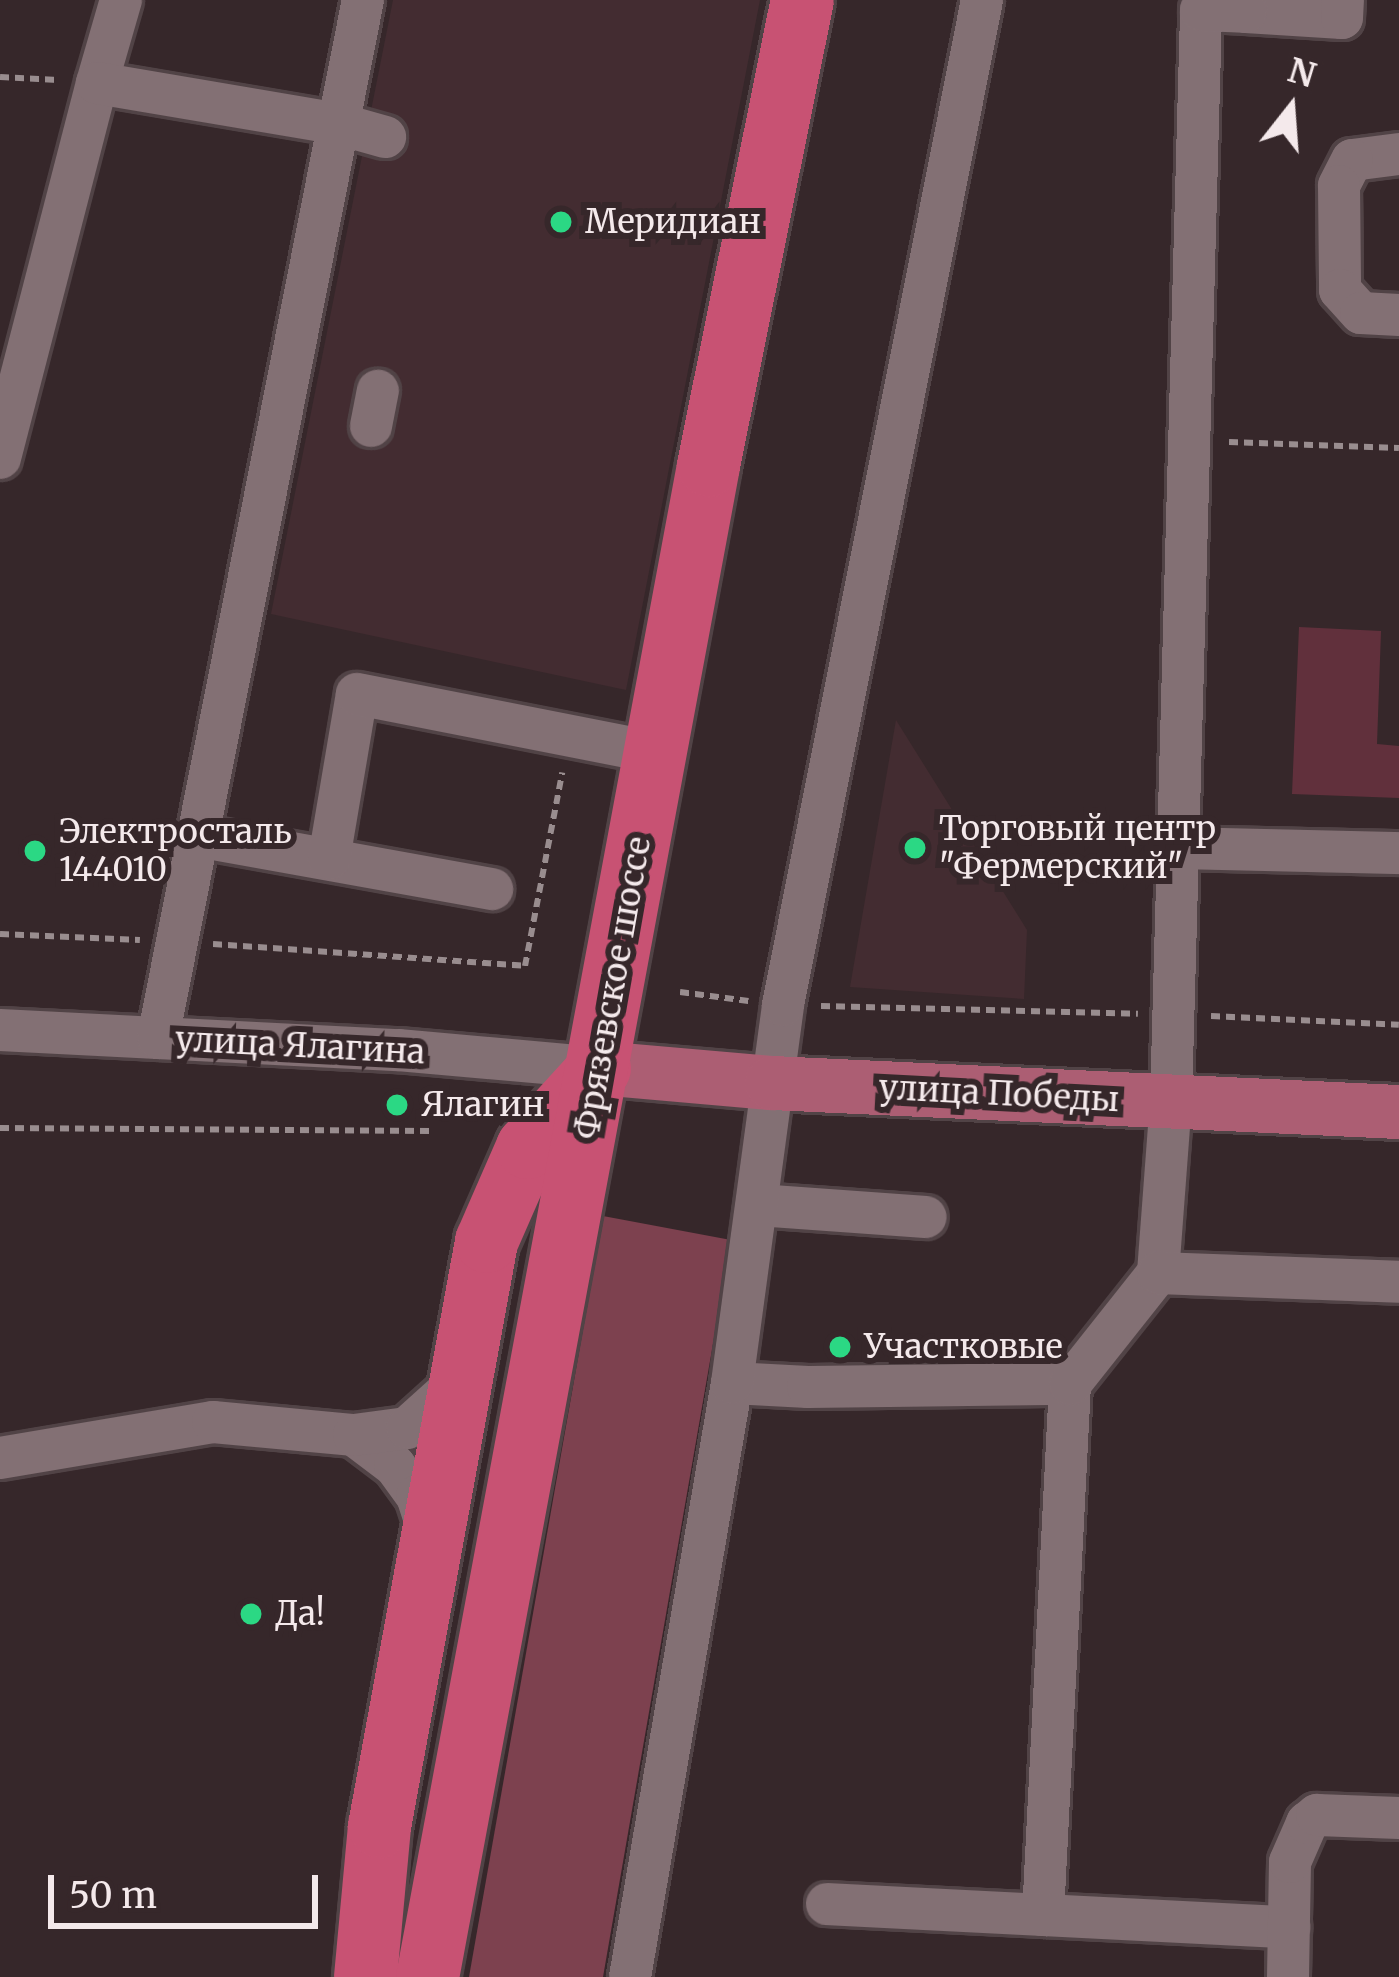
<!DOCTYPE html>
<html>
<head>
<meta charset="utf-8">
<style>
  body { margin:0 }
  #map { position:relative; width:1399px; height:1977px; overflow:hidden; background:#36272a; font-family:Merriweather,serif }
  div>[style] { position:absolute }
  .built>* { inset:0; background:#432c31 }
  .green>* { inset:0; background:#61303c }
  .forest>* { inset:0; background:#7d414f }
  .path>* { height:6px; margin-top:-3px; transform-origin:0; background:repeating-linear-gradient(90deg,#998d8f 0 9px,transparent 0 15px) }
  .roads { filter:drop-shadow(3px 0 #514346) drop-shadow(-3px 0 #514346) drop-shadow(0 3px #514346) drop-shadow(0 -3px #514346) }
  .minor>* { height:42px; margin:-21px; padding:0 21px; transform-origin:21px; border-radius:21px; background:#837074 }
  .major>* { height:54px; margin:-27px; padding:0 27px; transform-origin:27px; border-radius:27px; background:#ac5e73 }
  .highway>* { height:63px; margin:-31.5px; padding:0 31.5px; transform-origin:31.5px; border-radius:31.5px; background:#c85273 }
  .dots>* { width:33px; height:33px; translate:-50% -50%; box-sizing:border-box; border:6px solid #36272a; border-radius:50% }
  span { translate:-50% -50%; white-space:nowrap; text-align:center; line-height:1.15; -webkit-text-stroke:12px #36272a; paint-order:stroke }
  .poi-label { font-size:33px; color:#f4e9eb }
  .left { translate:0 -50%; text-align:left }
  .street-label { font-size:33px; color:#f4e9eb }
  .north { position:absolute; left:1231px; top:48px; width:120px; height:120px; -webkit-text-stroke:9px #36272a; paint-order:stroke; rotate:17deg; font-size:33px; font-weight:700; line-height:48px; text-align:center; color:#f4e9eb }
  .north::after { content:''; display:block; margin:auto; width:42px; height:54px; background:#f4e9eb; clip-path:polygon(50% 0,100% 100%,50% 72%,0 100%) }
  .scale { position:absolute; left:48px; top:1875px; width:270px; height:54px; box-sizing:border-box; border:6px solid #f4e9eb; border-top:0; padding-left:15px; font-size:36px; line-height:42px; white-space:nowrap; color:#f4e9eb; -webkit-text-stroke:9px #36272a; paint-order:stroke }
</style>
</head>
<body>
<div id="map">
  <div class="built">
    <i style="clip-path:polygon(393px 0,760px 0,626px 690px,271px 614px)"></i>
    <i style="clip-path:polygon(896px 720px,1027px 930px,1024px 999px,850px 987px)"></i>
  </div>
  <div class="green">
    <i style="clip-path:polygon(1299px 627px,1381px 631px,1377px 744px,1399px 746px,1399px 798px,1292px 794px)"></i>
  </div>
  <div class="forest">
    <i style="clip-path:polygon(603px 1216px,731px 1240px,603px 1977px,469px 1977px)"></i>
  </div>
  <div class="path">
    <i style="left:0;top:77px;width:58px;rotate:3deg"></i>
    <i style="left:1229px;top:442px;width:170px;rotate:2deg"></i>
    <i style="left:0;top:934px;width:140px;rotate:2.5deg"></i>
    <i style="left:213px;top:944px;width:313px;rotate:4deg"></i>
    <i style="left:525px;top:966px;width:197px;rotate:-79.1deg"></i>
    <i style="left:680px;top:992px;width:69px;rotate:7.5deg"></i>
    <i style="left:821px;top:1006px;width:317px;rotate:1.4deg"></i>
    <i style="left:1211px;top:1016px;width:188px;rotate:2.7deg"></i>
    <i style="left:0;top:1128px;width:431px;rotate:0.4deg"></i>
  </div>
  <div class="roads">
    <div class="minor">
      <i style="left:1237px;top:0;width:15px;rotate:53deg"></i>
      <i style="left:1246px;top:12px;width:96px;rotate:3.6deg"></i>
      <i style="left:1342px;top:18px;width:18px;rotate:-87deg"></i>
      <i style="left:97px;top:83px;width:86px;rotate:-73.9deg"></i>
      <i style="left:1399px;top:154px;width:47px;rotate:172.7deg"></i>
      <i style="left:1352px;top:160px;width:29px;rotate:117deg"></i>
      <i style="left:1339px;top:186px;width:104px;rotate:89.4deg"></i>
      <i style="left:1340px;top:290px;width:31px;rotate:48deg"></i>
      <i style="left:1361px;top:313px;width:38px;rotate:3deg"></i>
      <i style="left:371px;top:426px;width:36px;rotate:-79deg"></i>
      <i style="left:0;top:458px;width:387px;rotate:-75.5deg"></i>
      <i style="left:97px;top:83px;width:245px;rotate:9.6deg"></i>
      <i style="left:339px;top:124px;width:48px;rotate:15.8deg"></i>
      <i style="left:197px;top:836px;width:300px;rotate:10.2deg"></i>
      <i style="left:1178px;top:848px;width:221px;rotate:1.3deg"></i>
      <i style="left:329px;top:859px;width:167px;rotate:-80.4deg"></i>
      <i style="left:357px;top:694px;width:303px;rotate:11.1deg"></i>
      <i style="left:0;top:1030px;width:399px;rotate:2.9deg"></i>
      <i style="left:398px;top:1050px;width:202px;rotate:5.1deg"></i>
      <i style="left:158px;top:1038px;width:1058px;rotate:-78.83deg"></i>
      <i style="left:758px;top:1205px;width:168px;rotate:4.1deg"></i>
      <i style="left:1158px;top:1273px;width:172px;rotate:-85.7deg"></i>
      <i style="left:1171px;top:1101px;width:1091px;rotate:-88.42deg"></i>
      <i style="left:1201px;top:10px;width:45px;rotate:2.5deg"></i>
      <i style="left:732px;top:1383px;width:76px;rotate:3deg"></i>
      <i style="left:808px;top:1387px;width:262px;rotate:-0.7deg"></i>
      <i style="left:1070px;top:1384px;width:532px;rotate:92.91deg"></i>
      <i style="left:1070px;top:1384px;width:142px;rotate:-51.6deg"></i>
      <i style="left:1158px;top:1273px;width:241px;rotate:2.1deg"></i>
      <i style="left:354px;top:1435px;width:51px;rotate:37.1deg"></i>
      <i style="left:395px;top:1466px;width:37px;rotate:54deg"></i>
      <i style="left:417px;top:1496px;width:42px;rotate:72deg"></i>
      <i style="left:0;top:1458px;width:216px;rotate:-9.6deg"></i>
      <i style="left:213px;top:1422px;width:142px;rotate:5.3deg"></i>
      <i style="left:354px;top:1435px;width:53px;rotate:-7.5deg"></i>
      <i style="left:407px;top:1428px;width:67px;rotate:-42deg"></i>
      <i style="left:827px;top:1904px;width:463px;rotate:2.9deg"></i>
      <i style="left:630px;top:1977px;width:603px;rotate:-80.26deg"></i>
      <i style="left:732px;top:1383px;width:381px;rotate:-82.3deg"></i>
      <i style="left:783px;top:1005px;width:1025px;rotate:-78.8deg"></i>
      <i style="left:1288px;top:1977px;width:115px;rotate:-89deg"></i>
      <i style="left:1290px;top:1862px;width:43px;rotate:-66.4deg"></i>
      <i style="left:1307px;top:1823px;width:13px;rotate:-39deg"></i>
      <i style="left:1317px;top:1815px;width:82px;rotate:2.1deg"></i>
    </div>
    <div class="major">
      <i style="left:599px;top:1068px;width:174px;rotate:5deg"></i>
      <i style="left:772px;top:1083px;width:628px;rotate:2.65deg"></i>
    </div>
    <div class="highway">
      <i style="left:365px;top:1977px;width:152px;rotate:-84.7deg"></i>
      <i style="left:379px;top:1826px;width:595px;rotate:-79.63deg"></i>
      <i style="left:486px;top:1241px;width:103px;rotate:-66.4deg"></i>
      <i style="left:527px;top:1147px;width:107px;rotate:-47.7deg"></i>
      <i style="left:427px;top:1977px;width:1538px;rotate:-79.47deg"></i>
      <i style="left:708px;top:465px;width:474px;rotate:-78.6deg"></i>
    </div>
  </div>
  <div class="dots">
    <i style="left:561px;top:222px;background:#2bd884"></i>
    <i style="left:915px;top:848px;background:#2bd884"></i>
    <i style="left:35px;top:851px;background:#2bd884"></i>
    <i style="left:397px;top:1105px;background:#2bd884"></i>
    <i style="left:840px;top:1347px;background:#2bd884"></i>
    <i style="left:251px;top:1614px;background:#2bd884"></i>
  </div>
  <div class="poi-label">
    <span class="left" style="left:585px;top:222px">Меридиан</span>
    <span class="left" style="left:939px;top:848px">Торговый центр<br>"Фермерский"</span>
    <span class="left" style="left:59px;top:851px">Электросталь<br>144010</span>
    <span class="left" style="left:421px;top:1105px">Ялагин</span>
    <span class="left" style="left:864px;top:1347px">Участковые</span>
    <span class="left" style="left:275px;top:1614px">Да!</span>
  </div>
  <div class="street-label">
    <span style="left:613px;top:988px;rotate:-80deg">Фрязевское шоссе</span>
    <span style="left:300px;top:1046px;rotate:3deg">улица Ялагина</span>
    <span style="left:999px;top:1094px;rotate:3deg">улица Победы</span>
  </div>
  <div class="north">N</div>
  <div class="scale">50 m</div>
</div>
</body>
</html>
